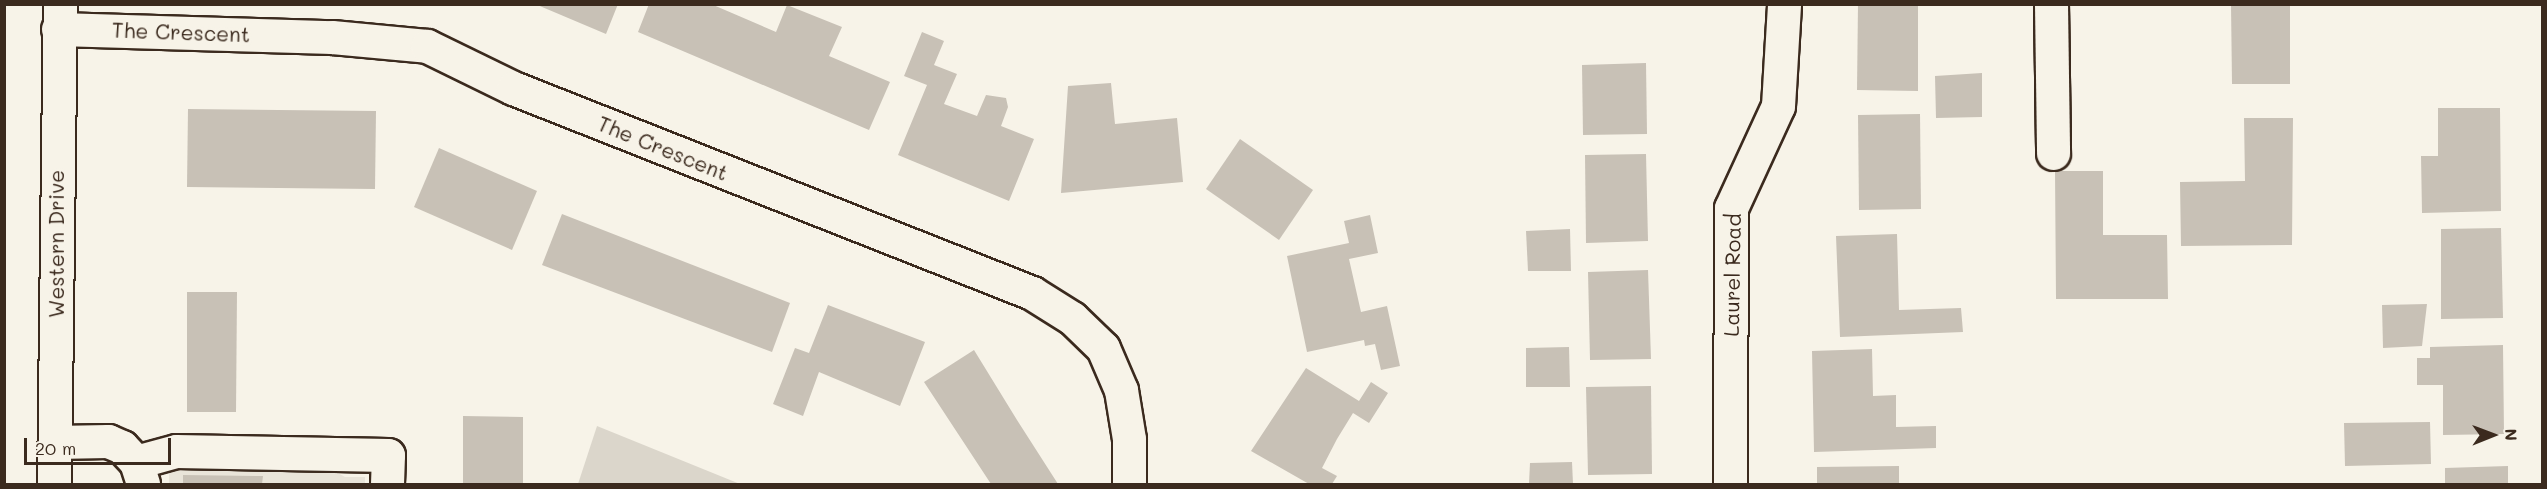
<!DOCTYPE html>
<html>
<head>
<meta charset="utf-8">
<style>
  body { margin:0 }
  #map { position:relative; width:2547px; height:489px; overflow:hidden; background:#f7f3e8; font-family:Mali,sans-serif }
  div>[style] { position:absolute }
  .built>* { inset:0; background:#e9e4d9 }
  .green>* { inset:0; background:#dbd6cb }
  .building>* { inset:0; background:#c8c1b6 }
  .roads { filter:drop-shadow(2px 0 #3b2a1e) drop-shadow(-2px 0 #3b2a1e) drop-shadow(0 2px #3b2a1e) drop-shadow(0 -2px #3b2a1e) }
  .minor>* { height:33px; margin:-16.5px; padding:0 16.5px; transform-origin:16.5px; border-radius:16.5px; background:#f7f3e8 }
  span { translate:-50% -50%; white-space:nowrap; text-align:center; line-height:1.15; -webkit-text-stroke:6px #f7f3e8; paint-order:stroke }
  .street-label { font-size:21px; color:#3b2a1e }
  .frame { position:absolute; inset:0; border:6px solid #3b2a1e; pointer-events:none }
  .north { position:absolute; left:2463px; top:405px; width:60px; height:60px; -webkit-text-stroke:4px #f7f3e8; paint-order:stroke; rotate:89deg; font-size:16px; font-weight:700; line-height:24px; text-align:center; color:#3b2a1e }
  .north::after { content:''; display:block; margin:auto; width:21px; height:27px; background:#3b2a1e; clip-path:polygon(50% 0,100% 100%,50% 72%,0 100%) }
  .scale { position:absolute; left:24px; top:438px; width:147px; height:27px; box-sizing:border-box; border:3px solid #3b2a1e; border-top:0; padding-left:8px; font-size:18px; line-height:21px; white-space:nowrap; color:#3b2a1e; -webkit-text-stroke:4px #f7f3e8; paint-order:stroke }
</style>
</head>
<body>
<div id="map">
  <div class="built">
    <i style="clip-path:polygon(169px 464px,324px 465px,345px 477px,365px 477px,365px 484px,169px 484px)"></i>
  </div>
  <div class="green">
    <i style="clip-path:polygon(597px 426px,740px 484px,578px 484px)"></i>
  </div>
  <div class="building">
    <i style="clip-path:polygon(535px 4px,618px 4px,606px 34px)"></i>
    <i style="clip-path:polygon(649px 4px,711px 4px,776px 32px,787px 5px,842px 27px,829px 56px,890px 82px,869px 130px,638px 32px)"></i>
    <i style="clip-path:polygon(1858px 4px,1918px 4px,1918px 91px,1857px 90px)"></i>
    <i style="clip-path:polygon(2231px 4px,2290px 4px,2290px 84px,2232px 84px)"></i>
    <i style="clip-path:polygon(922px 32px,944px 41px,934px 65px,957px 74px,944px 104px,977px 116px,986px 95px,1006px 98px,1008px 107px,1001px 126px,1034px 139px,1009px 201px,898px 155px,927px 85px,904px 76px)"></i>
    <i style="clip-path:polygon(1646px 63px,1647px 134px,1583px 135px,1582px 65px)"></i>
    <i style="clip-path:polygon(1982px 73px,1982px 117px,1936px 118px,1935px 76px)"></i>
    <i style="clip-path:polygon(1111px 83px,1115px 124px,1177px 118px,1183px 182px,1061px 193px,1068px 86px)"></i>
    <i style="clip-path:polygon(2438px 108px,2500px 108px,2501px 211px,2422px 213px,2421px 156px,2438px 156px)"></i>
    <i style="clip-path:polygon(188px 109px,376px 111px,375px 189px,187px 187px)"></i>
    <i style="clip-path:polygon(1920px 114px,1921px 209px,1859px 210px,1858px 115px)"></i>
    <i style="clip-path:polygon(2244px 118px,2293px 118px,2292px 245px,2181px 246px,2180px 182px,2245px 181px)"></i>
    <i style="clip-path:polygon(1240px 139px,1313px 190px,1279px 240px,1206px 189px)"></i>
    <i style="clip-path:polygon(439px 148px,537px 191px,512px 250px,414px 207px)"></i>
    <i style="clip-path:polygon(1646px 154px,1648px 241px,1586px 243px,1585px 155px)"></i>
    <i style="clip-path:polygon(2055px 171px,2103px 171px,2103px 235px,2167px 235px,2168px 299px,2056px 299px)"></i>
    <i style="clip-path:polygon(562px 214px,790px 303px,772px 352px,542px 265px)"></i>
    <i style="clip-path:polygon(1370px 215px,1378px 253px,1349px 259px,1361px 312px,1387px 306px,1400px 366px,1381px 370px,1375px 344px,1365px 346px,1364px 340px,1307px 352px,1287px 256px,1349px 243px,1344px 221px)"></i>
    <i style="clip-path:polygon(2501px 228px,2503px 318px,2441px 319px,2441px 229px)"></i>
    <i style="clip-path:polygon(1570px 229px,1571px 271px,1528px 271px,1526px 231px)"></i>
    <i style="clip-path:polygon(1897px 234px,1899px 310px,1961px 308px,1963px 332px,1840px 337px,1836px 236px)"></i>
    <i style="clip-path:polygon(1648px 270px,1651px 359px,1590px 360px,1588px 272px)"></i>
    <i style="clip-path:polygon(187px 292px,237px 292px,236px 412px,187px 412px)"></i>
    <i style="clip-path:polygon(2427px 304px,2422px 346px,2383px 348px,2382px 305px)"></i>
    <i style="clip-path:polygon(828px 305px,925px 342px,900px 406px,819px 372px,803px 416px,773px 404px,795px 348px,809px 353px)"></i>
    <i style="clip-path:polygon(2503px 345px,2504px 434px,2443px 435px,2443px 385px,2417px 385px,2417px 358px,2430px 358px,2430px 347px)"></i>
    <i style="clip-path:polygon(1569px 347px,1570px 387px,1526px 387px,1526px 348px)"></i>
    <i style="clip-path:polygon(1872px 349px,1873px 396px,1896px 395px,1896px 427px,1936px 426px,1936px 448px,1814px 452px,1812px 351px)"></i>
    <i style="clip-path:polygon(974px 350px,1017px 420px,1058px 484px,991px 484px,924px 382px)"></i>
    <i style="clip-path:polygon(1306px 368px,1359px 401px,1371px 382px,1388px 393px,1369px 423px,1353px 413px,1337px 439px,1322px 468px,1337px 476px,1332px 484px,1309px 484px,1251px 451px)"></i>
    <i style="clip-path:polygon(1651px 386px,1652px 474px,1588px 475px,1586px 387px)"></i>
    <i style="clip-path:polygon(463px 416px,523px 417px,523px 484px,463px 484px)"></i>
    <i style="clip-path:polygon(2430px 422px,2431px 464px,2345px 466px,2344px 423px)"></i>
    <i style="clip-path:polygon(1572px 462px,1573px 484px,1529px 484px,1530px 463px)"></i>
    <i style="clip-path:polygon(1899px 466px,1899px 484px,1817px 484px,1817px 467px)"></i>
    <i style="clip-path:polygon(2508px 466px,2508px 484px,2445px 484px,2445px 468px)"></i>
    <i style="clip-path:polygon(183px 475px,263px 476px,262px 484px,183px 484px)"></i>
  </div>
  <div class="roads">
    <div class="minor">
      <i style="left:2051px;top:4px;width:149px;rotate:89.2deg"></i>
      <i style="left:58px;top:29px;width:274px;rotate:1.7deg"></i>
      <i style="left:332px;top:37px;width:95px;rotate:5.4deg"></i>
      <i style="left:427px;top:46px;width:96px;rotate:26deg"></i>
      <i style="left:513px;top:88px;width:558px;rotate:21.55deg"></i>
      <i style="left:1032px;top:293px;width:47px;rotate:32deg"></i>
      <i style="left:1072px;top:318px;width:43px;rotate:44.1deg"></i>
      <i style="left:1103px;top:348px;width:46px;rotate:66.8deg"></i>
      <i style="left:1121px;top:390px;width:50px;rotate:80.7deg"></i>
      <i style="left:1129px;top:439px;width:45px;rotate:90deg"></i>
      <i style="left:55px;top:442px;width:53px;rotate:-1.1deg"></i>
      <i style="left:108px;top:441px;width:15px;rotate:23deg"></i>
      <i style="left:122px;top:447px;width:21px;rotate:47deg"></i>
      <i style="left:136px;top:462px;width:23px;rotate:72deg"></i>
      <i style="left:136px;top:462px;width:41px;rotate:-15.4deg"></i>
      <i style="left:176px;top:451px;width:212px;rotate:1.1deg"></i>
      <i style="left:388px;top:455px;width:29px;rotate:92deg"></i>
      <i style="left:54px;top:484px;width:480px;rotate:-89.3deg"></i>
      <i style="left:1730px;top:484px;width:276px;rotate:-89.8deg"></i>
      <i style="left:1731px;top:208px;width:112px;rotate:-65.3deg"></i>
      <i style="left:1778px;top:106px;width:102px;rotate:-86.6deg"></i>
    </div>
  </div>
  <div class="street-label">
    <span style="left:181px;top:32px;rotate:2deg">The Crescent</span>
    <span style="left:663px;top:148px;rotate:22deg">The Crescent</span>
    <span style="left:56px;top:244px;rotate:-90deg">Western Drive</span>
    <span style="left:1732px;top:275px;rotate:-89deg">Laurel Road</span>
  </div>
  <div class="frame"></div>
  <div class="north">N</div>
  <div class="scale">20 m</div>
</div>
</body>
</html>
